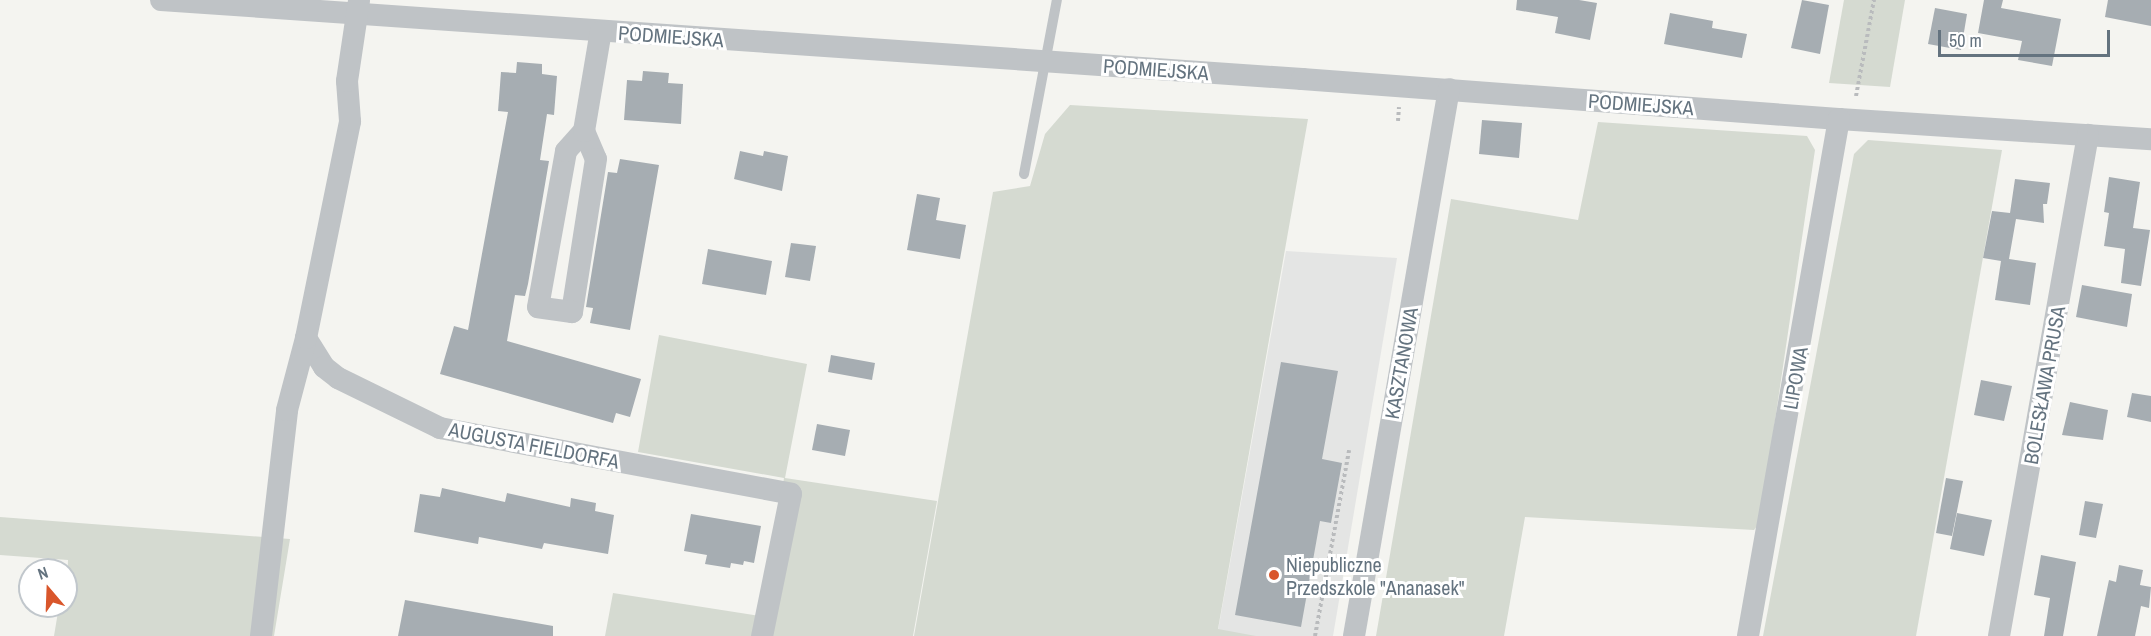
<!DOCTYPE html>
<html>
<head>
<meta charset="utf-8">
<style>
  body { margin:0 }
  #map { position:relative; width:2151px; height:636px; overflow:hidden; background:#f4f4f0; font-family:"Archivo Narrow",sans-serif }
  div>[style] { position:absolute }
  .built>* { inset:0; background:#e4e5e4 }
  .green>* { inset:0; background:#d5dad1 }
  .building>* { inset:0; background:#a6adb2 }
  .path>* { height:4px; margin-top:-2px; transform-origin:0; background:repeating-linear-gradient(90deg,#b9bbbd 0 3px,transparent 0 6px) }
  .service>* { height:10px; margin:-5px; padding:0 5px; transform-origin:5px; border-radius:5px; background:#bfc3c6 }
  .minor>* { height:22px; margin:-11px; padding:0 11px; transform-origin:11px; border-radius:11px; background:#bfc3c6 }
  .dots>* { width:16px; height:16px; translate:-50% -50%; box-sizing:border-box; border:3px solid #fff; border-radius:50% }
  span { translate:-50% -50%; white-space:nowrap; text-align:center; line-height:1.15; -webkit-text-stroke:6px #fff; paint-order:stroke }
  .street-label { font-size:20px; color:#64737f }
  .poi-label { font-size:20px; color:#64737f }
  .left { translate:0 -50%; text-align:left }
  .north { position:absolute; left:18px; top:558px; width:60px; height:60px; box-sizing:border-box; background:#fff; border:2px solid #c1c7cc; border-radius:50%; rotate:341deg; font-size:16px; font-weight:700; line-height:24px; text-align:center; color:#64737f }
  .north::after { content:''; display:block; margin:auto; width:21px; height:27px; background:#d9562b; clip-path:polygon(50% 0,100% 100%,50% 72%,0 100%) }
  .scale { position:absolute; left:1938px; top:30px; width:172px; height:27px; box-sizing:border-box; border:3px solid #64737f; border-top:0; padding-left:8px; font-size:18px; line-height:21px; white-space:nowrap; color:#64737f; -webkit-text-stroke:4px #fff; paint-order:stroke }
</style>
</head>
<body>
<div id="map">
  <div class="built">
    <i style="clip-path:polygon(1286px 251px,1397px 258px,1333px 636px,1217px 636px)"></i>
  </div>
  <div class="green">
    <i style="clip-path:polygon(1844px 0,1905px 0,1890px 87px,1829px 83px)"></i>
    <i style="clip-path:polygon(1070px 105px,1308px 119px,1218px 629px,1256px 636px,914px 636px,993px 192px,1030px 186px,1045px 134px)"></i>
    <i style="clip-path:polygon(1598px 122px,1807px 136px,1815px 150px,1760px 522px,1754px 530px,1525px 517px,1504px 636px,1376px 636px,1451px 199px,1578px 220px)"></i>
    <i style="clip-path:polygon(1868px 140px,2002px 150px,1916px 636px,1763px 636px,1854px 154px)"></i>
    <i style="clip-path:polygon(659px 335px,807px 364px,785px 478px,937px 501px,913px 636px,605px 636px,613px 593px,760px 616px,784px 478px,638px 452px)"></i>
    <i style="clip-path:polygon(0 517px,290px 539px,274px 636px,54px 636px,59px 606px,66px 606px,68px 560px,0 555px)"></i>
  </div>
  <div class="building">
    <i style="clip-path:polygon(1517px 0,1579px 0,1597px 3px,1590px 40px,1555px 33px,1558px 17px,1516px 10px)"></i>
    <i style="clip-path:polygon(1802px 0,1829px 5px,1820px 54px,1791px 48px)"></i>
    <i style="clip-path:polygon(1984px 0,2003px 0,2001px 8px,2061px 19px,2052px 66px,2018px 60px,2022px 41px,1978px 33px)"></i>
    <i style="clip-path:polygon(2108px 0,2151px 0,2151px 26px,2105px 17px)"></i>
    <i style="clip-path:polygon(1935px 8px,1967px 14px,1961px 50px,1928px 44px)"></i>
    <i style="clip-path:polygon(1670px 13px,1713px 21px,1712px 28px,1747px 34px,1742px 58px,1664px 44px)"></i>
    <i style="clip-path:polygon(517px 62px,542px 64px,542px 74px,557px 76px,554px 115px,547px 114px,540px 160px,549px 161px,528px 284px,525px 296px,515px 295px,507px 341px,641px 379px,630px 417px,616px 413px,613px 423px,440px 374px,454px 326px,468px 330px,508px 112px,498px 111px,501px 72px,516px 73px)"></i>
    <i style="clip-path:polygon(643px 71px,669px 73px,668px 83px,683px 84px,681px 124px,624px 120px,627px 80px,642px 81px)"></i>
    <i style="clip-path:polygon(1482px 120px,1522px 123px,1519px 158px,1479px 154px)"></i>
    <i style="clip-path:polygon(740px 151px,763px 156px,764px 151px,788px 156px,782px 191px,734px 179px)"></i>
    <i style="clip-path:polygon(620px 159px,659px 165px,630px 330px,590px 323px,593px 308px,586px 307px,608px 172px,617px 173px)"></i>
    <i style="clip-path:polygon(2109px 177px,2140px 182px,2133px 228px,2150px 230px,2141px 286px,2121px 283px,2125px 249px,2104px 246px,2109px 213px,2104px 212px)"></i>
    <i style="clip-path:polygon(2015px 179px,2050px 183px,2047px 204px,2043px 204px,2044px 223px,2016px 219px,2009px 259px,2036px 263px,2030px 305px,1995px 300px,2001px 261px,1983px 258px,1992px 211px,2010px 213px)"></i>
    <i style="clip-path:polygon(917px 194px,940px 198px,936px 220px,966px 225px,960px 259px,907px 250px)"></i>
    <i style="clip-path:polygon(791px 243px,816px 246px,810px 281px,785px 277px)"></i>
    <i style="clip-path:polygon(708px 249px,772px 261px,766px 295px,702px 284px)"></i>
    <i style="clip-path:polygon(2082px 285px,2132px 294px,2127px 327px,2076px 317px)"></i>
    <i style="clip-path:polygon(831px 355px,875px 363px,872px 380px,828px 372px)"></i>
    <i style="clip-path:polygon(1281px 362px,1338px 371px,1322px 459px,1342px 463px,1331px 523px,1320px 521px,1301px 627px,1235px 615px)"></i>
    <i style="clip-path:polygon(1981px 380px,2012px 386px,2004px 421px,1974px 415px)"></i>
    <i style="clip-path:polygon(2132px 393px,2151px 396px,2151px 422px,2127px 417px)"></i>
    <i style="clip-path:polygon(2070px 402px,2108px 410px,2103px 440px,2062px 435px)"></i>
    <i style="clip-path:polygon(817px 424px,850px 430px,845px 456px,812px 450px)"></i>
    <i style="clip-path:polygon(1946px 478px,1963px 481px,1952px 536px,1936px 533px)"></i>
    <i style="clip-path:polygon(442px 488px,505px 502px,507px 493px,570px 507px,571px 498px,596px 503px,595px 511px,614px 515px,608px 554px,544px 543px,542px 549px,479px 537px,478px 544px,414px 532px,420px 494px,440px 497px)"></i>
    <i style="clip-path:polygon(2085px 501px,2103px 504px,2096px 538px,2079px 535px)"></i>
    <i style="clip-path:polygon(1957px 513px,1992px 520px,1984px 556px,1950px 549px)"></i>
    <i style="clip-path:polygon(691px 514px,761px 526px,754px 563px,744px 561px,743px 565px,731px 563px,730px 568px,705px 564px,707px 555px,684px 551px)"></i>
    <i style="clip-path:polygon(2041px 555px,2076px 562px,2063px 636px,2044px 636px,2050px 598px,2034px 595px)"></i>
    <i style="clip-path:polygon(2119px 565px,2143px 570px,2140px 585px,2151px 587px,2149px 608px,2141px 606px,2135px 636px,2097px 636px,2109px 580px,2116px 582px)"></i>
    <i style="clip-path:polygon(405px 600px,553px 626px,553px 636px,398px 636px)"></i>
  </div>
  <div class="path">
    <i style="left:1856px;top:96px;width:98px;rotate:-79.4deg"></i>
    <i style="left:1398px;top:121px;width:14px;rotate:-86deg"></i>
    <i style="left:1315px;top:636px;width:189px;rotate:-79.6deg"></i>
  </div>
  <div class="service">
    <i style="left:1024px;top:174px;width:177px;rotate:-79.3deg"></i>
  </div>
  <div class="minor">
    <i style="left:161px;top:0;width:1144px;rotate:3.96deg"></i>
    <i style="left:1302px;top:79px;width:538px;rotate:4.26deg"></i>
    <i style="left:1839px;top:119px;width:313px;rotate:3.7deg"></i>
    <i style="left:584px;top:131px;width:30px;rotate:67deg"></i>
    <i style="left:596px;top:159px;width:155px;rotate:98.9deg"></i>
    <i style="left:572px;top:312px;width:34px;rotate:-172deg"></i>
    <i style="left:538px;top:307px;width:158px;rotate:-79.8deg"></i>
    <i style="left:566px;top:151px;width:27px;rotate:-48deg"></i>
    <i style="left:584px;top:131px;width:101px;rotate:-80.4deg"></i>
    <i style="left:306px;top:338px;width:34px;rotate:58deg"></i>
    <i style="left:324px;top:367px;width:18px;rotate:38deg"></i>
    <i style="left:338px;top:378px;width:114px;rotate:26.1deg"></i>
    <i style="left:440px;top:428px;width:357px;rotate:10.6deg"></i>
    <i style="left:791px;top:494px;width:145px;rotate:101.5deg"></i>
    <i style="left:261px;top:636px;width:227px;rotate:-83.4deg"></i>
    <i style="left:287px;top:410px;width:74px;rotate:-75.2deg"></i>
    <i style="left:306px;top:338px;width:221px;rotate:-78.5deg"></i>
    <i style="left:350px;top:121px;width:40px;rotate:-94.3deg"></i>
    <i style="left:347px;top:81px;width:81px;rotate:-81.5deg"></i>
    <i style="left:1354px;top:636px;width:555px;rotate:-80.15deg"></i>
    <i style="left:1748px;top:636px;width:525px;rotate:-80.02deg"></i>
    <i style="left:1999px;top:636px;width:509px;rotate:-79.93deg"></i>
  </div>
  <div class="dots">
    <i style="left:1274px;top:575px;background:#d9562b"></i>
  </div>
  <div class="street-label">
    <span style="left:671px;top:36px;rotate:4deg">PODMIEJSKA</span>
    <span style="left:1156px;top:69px;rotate:4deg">PODMIEJSKA</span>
    <span style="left:1641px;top:104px;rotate:4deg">PODMIEJSKA</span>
    <span style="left:1401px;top:363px;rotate:-80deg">KASZTANOWA</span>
    <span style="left:1795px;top:378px;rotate:-80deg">LIPOWA</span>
    <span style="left:2044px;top:385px;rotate:-80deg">BOLESŁAWA PRUSA</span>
    <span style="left:534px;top:445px;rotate:11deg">AUGUSTA FIELDORFA</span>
  </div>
  <div class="poi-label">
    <span class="left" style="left:1286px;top:576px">Niepubliczne<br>Przedszkole "Ananasek"</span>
  </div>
  <div class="north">N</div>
  <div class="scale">50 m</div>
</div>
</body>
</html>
